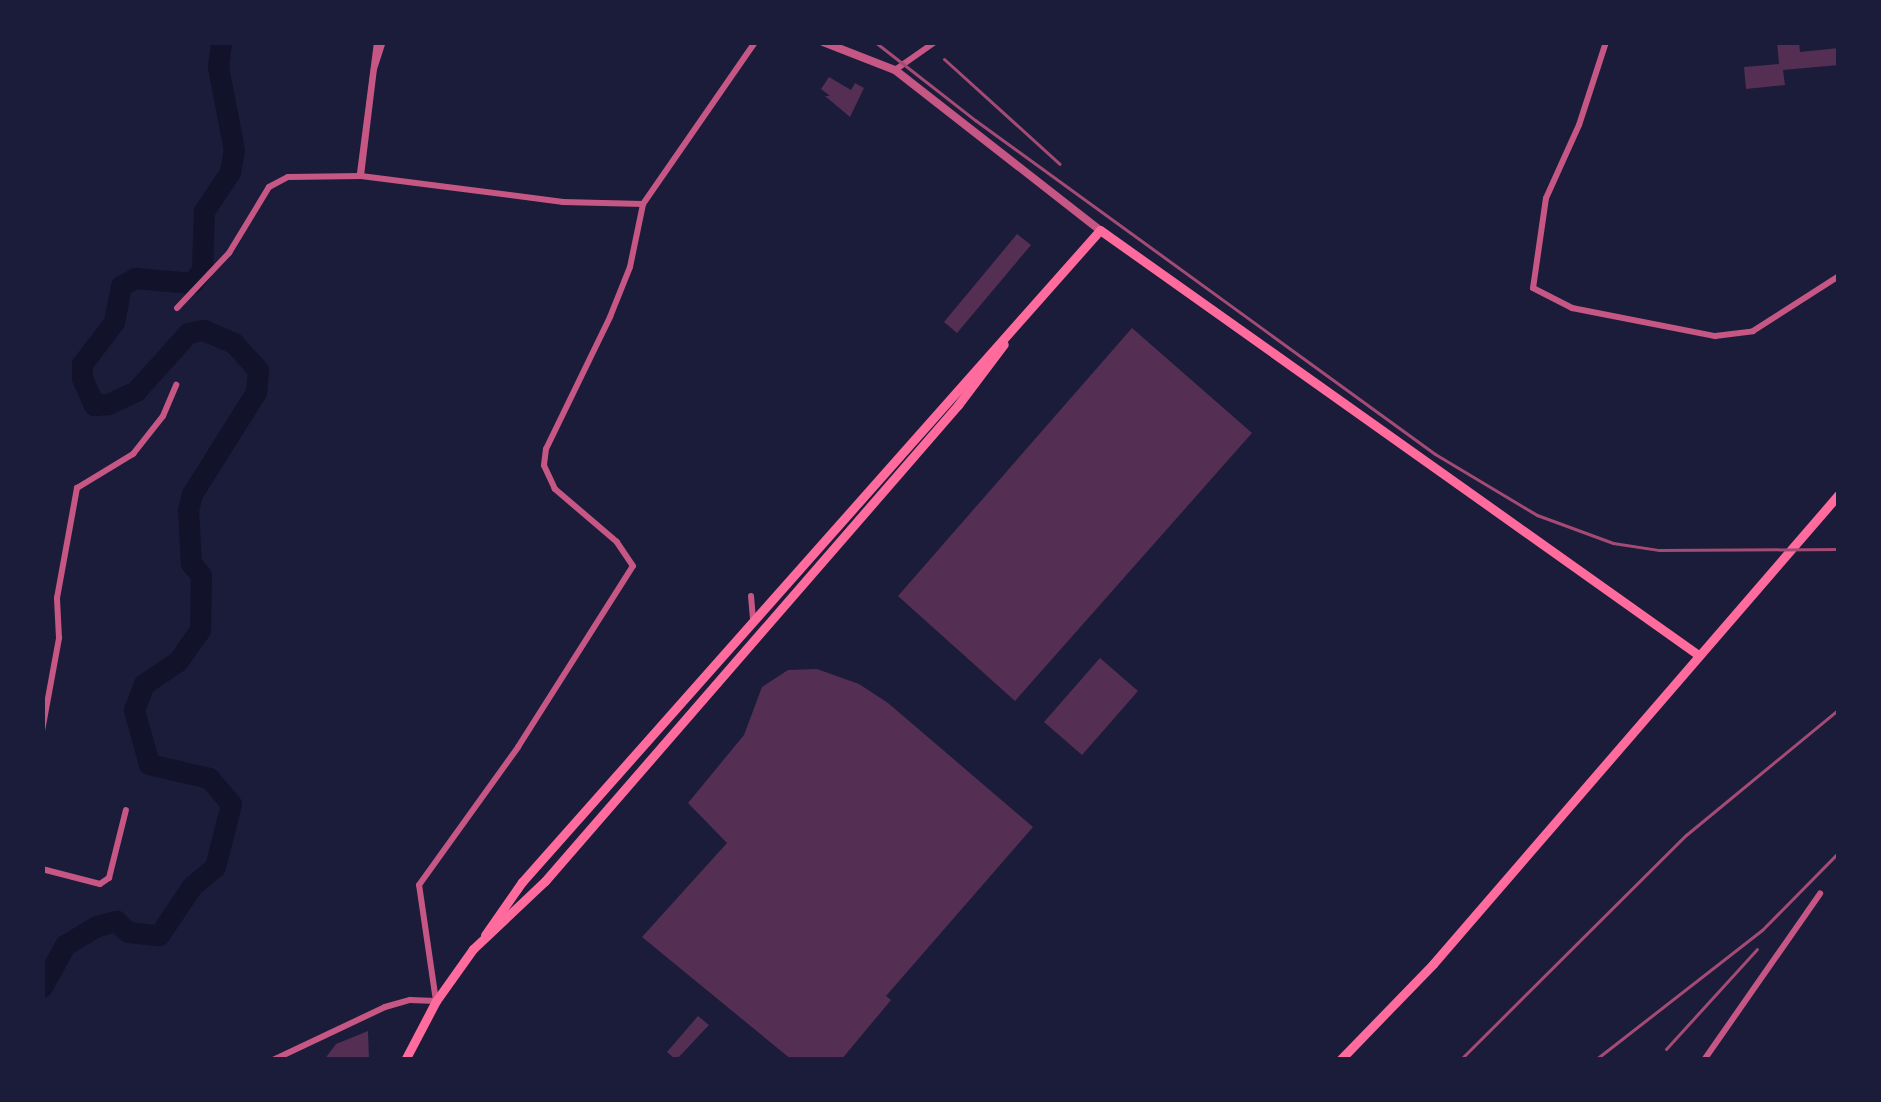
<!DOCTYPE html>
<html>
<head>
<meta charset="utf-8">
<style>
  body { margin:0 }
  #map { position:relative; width:1881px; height:1102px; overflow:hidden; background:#1b1b3a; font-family:Barlow,sans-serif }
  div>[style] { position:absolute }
  .river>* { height:21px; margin:-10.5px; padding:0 10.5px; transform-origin:10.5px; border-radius:10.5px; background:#12122b }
  .building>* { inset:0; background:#542f53 }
  .minor>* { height:6px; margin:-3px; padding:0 3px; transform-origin:3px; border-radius:3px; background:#c65784 }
  .tertiary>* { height:8px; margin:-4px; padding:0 4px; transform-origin:4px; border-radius:4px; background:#c65784 }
  .primary>* { height:9px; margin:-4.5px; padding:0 4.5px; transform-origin:4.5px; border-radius:4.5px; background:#ff6b9d }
  .rail>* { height:3px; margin:-1.5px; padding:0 1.5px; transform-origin:1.5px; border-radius:1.5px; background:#a44b75 }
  span { translate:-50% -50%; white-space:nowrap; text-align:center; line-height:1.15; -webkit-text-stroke:9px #1b1b3a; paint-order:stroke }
  .frame { position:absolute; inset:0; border:45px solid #1b1b3a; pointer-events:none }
</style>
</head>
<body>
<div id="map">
  <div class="river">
    <i style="left:42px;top:987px;width:48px;rotate:-61.3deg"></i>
    <i style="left:65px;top:945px;width:37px;rotate:-31deg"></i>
    <i style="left:97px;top:926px;width:20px;rotate:-15deg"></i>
    <i style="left:116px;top:921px;width:16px;rotate:43deg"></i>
    <i style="left:128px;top:932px;width:31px;rotate:6deg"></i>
    <i style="left:159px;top:935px;width:59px;rotate:-56deg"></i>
    <i style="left:192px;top:886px;width:30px;rotate:-40deg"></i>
    <i style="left:215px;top:867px;width:65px;rotate:-75.7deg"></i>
    <i style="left:231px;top:804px;width:34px;rotate:-130deg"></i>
    <i style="left:209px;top:778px;width:62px;rotate:-166.9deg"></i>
    <i style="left:149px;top:764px;width:56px;rotate:-105.5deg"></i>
    <i style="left:134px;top:710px;width:28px;rotate:-69deg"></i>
    <i style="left:144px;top:684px;width:41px;rotate:-34.1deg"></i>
    <i style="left:178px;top:661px;width:38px;rotate:-55deg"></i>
    <i style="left:200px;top:630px;width:55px;rotate:-89deg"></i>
    <i style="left:201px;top:575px;width:16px;rotate:-130deg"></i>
    <i style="left:191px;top:563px;width:53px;rotate:-93.2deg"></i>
    <i style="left:188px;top:510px;width:16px;rotate:-76deg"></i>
    <i style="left:192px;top:494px;width:120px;rotate:-57.9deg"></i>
    <i style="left:256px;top:392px;width:22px;rotate:-85deg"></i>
    <i style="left:258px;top:370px;width:36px;rotate:-132deg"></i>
    <i style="left:234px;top:343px;width:34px;rotate:-157deg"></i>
    <i style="left:203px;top:330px;width:15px;rotate:169deg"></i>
    <i style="left:188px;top:333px;width:78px;rotate:131.9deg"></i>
    <i style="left:136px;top:391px;width:31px;rotate:155deg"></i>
    <i style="left:108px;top:404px;width:14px;rotate:176deg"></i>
    <i style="left:94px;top:405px;width:30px;rotate:-114deg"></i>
    <i style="left:82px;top:378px;width:14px;rotate:-90deg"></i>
    <i style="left:82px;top:364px;width:53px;rotate:-52.7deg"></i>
    <i style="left:114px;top:322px;width:37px;rotate:-79deg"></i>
    <i style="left:121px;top:286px;width:16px;rotate:-30deg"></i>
    <i style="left:135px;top:278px;width:57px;rotate:5deg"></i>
    <i style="left:192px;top:283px;width:16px;rotate:-52deg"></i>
    <i style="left:202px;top:270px;width:59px;rotate:-88.1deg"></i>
    <i style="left:204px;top:211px;width:47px;rotate:-56.3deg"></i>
    <i style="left:230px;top:172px;width:22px;rotate:-80deg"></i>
    <i style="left:234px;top:150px;width:85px;rotate:-100.9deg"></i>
    <i style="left:218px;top:67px;width:25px;rotate:-83deg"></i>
  </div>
  <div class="building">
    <i style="clip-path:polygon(1777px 42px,1799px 42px,1800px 52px,1839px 48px,1839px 65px,1783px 70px,1785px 85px,1746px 89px,1744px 67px,1779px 64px)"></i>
    <i style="clip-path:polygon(829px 77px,851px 90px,855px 83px,864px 88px,850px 117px,825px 96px,830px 96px,821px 89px)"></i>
    <i style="clip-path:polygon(1017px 234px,1031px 245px,957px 333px,944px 322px)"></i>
    <i style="clip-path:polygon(1132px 328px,1252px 433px,1015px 701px,898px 596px)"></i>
    <i style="clip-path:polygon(1100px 658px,1138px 691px,1082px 755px,1044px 722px)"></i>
    <i style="clip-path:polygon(817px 669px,859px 684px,888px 703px,1033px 827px,886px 996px,891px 1000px,841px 1060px,792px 1060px,642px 937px,727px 843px,688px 803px,744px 735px,762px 687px,788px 670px)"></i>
    <i style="clip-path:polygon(698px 1016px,709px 1025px,676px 1060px,667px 1052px)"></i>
    <i style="clip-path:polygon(368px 1031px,369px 1060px,324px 1060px,336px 1044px)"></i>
  </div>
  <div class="minor">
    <i style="left:1606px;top:42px;width:87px;rotate:108deg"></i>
    <i style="left:1579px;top:125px;width:80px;rotate:114.3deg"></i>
    <i style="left:1546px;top:198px;width:91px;rotate:98.2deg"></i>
    <i style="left:1533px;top:288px;width:44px;rotate:27.1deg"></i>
    <i style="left:1572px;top:308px;width:146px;rotate:11.1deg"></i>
    <i style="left:1715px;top:336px;width:38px;rotate:-7deg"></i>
    <i style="left:1753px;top:331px;width:102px;rotate:-32.6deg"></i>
    <i style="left:895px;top:70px;width:49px;rotate:-35deg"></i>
    <i style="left:360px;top:173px;width:132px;rotate:-82.6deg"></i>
    <i style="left:361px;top:176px;width:108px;rotate:-83.1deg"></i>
    <i style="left:374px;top:69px;width:28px;rotate:-72deg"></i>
    <i style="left:177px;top:308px;width:76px;rotate:-46.6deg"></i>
    <i style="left:229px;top:253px;width:77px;rotate:-58.8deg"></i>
    <i style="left:269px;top:187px;width:21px;rotate:-28deg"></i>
    <i style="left:288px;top:177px;width:73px;rotate:-0.8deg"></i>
    <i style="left:361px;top:176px;width:204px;rotate:7.3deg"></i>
    <i style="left:563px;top:202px;width:80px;rotate:1.4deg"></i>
    <i style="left:751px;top:596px;width:23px;rotate:85deg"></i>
    <i style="left:42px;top:731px;width:95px;rotate:-79.6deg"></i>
    <i style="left:59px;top:638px;width:40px;rotate:-92.9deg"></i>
    <i style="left:57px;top:598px;width:112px;rotate:-79.7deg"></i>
    <i style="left:77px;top:488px;width:66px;rotate:-31.3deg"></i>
    <i style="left:133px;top:454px;width:48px;rotate:-51.7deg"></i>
    <i style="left:163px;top:416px;width:34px;rotate:-67deg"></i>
    <i style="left:42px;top:869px;width:60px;rotate:14.5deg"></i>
    <i style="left:100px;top:884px;width:11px;rotate:-34deg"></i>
    <i style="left:109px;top:878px;width:70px;rotate:-76deg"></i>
    <i style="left:273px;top:1060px;width:124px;rotate:-25.3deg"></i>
    <i style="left:385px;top:1007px;width:26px;rotate:-16deg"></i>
    <i style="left:410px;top:1000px;width:26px;rotate:2deg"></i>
    <i style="left:436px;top:1001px;width:117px;rotate:-98.3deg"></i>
    <i style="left:419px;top:885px;width:170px;rotate:-54.3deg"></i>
    <i style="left:518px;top:747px;width:214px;rotate:-57.6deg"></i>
    <i style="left:633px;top:566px;width:29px;rotate:-124deg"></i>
    <i style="left:617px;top:542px;width:82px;rotate:-139.5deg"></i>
    <i style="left:555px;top:489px;width:26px;rotate:-115deg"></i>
    <i style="left:544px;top:465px;width:16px;rotate:-83deg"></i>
    <i style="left:546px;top:449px;width:147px;rotate:-64.1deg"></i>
    <i style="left:610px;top:317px;width:54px;rotate:-68.2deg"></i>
    <i style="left:630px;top:267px;width:64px;rotate:-78.3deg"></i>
    <i style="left:643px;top:204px;width:197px;rotate:-55.3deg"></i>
    <i style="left:1704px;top:1060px;width:203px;rotate:-55.1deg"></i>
  </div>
  <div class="tertiary">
    <i style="left:823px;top:42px;width:77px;rotate:21.3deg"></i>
    <i style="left:895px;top:70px;width:260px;rotate:38deg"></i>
  </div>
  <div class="primary">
    <i style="left:485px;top:935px;width:65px;rotate:-55.1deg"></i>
    <i style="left:522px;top:882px;width:871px;rotate:-48.44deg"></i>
    <i style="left:1100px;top:230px;width:732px;rotate:35.38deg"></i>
    <i style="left:405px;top:1060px;width:67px;rotate:-62.3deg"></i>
    <i style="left:436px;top:1001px;width:64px;rotate:-54.6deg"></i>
    <i style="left:473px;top:949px;width:99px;rotate:-43.4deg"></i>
    <i style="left:545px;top:881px;width:630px;rotate:-49.05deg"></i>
    <i style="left:958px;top:405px;width:76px;rotate:-53deg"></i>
    <i style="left:1340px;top:1060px;width:134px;rotate:-45.9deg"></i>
    <i style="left:1433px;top:964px;width:621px;rotate:-49.18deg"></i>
  </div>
  <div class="rail">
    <i style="left:875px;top:42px;width:127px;rotate:38deg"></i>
    <i style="left:975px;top:120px;width:568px;rotate:35.98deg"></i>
    <i style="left:1435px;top:454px;width:119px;rotate:30.9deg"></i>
    <i style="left:1537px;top:515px;width:81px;rotate:20.2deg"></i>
    <i style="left:1613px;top:543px;width:47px;rotate:8.7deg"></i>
    <i style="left:1659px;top:550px;width:180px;rotate:-0.3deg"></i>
    <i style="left:944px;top:59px;width:156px;rotate:42.2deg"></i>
    <i style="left:1666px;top:1049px;width:135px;rotate:-47.7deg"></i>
    <i style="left:1460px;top:1060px;width:319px;rotate:-44.9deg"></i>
    <i style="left:1686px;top:835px;width:198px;rotate:-39.5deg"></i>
    <i style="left:1595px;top:1060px;width:212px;rotate:-37.9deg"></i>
    <i style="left:1762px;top:930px;width:110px;rotate:-45.4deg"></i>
  </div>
  <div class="frame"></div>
</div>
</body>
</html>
